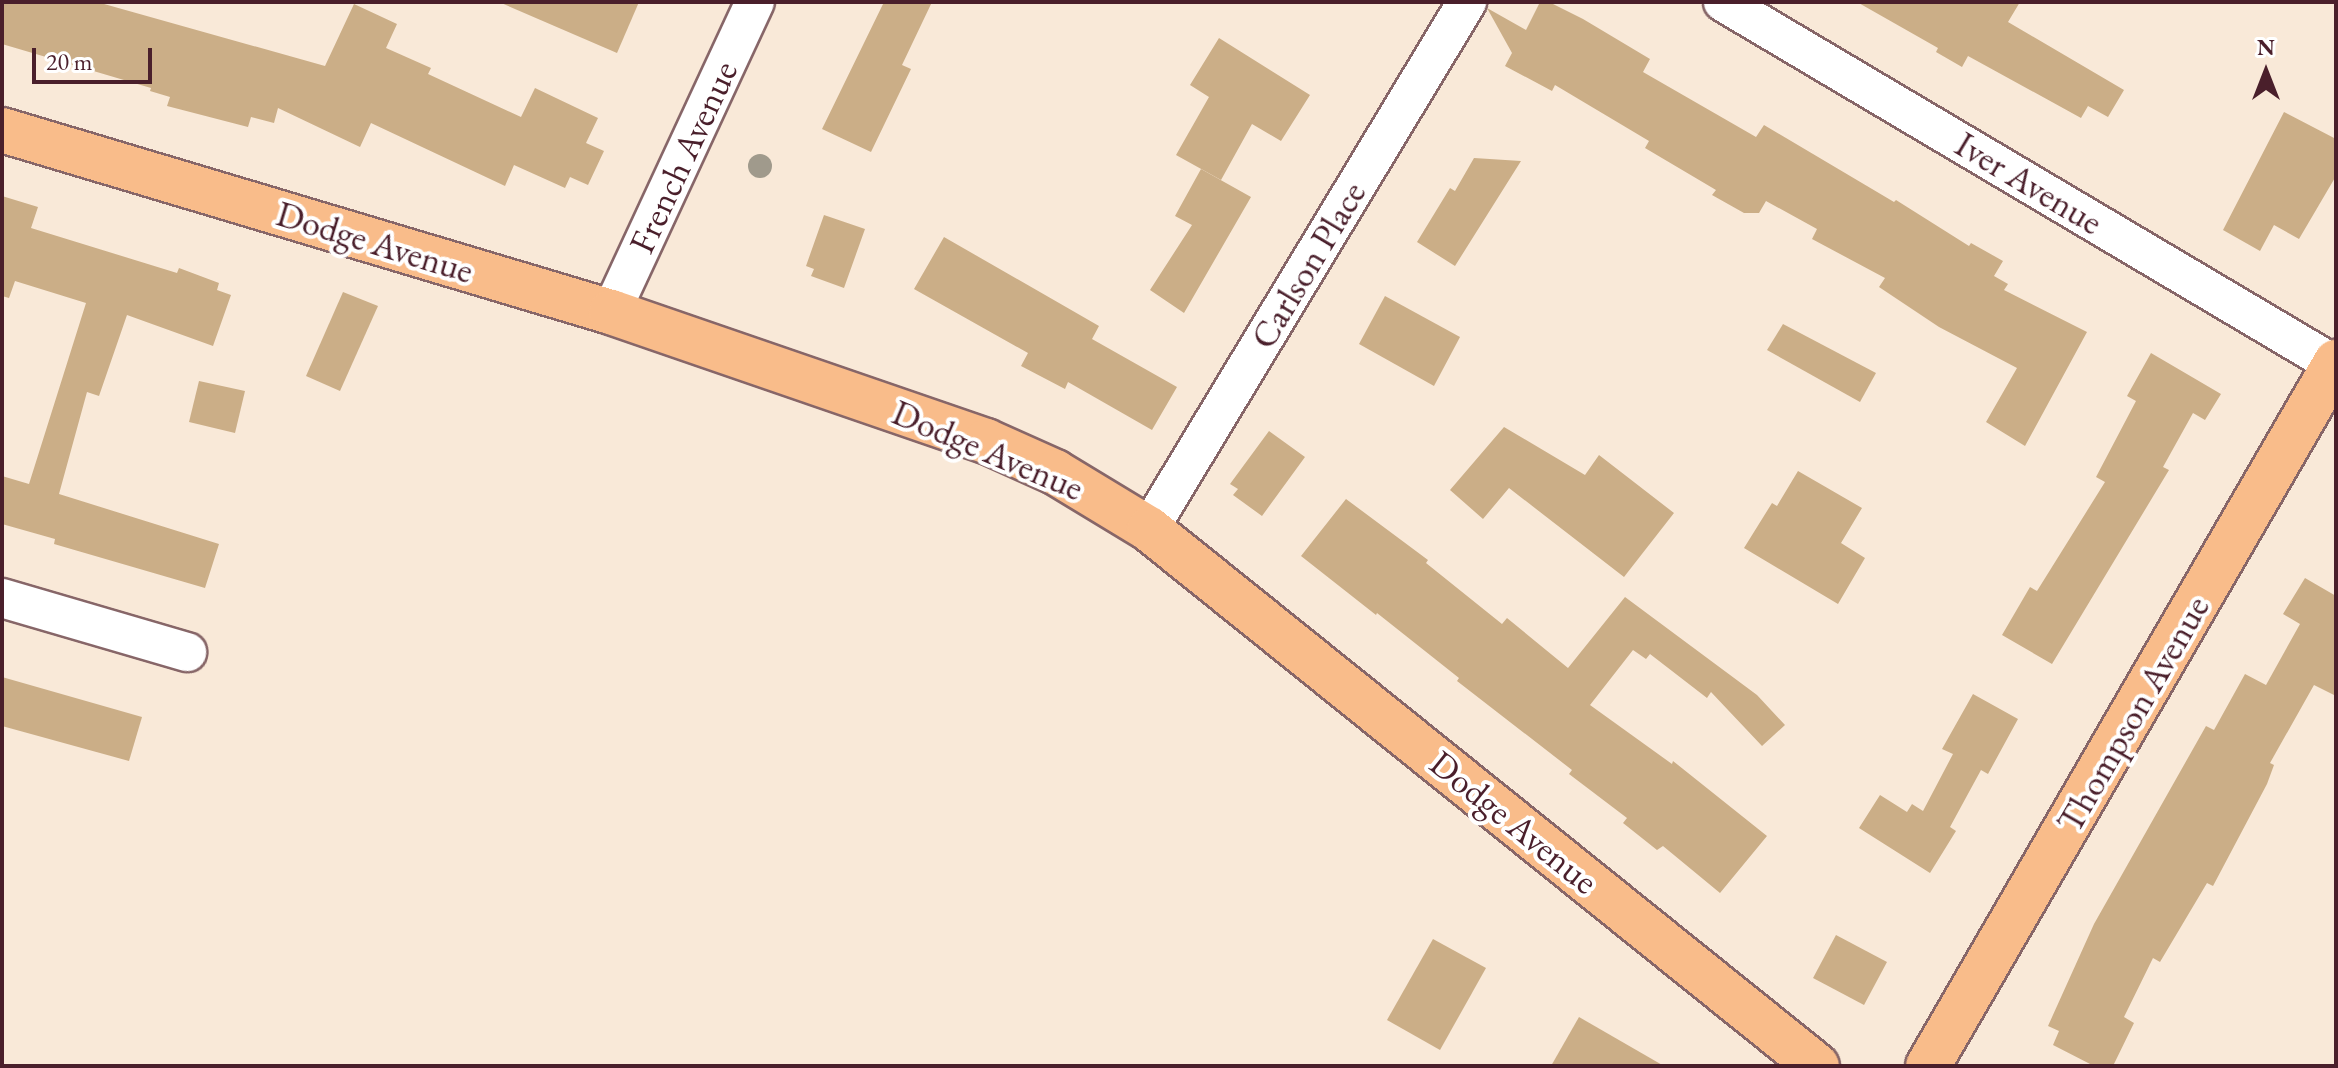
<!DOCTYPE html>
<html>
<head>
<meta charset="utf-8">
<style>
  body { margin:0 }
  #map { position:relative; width:2338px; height:1068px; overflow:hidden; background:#f9e9d8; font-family:"EB Garamond",serif }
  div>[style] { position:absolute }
  .building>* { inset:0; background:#cbae87 }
  .roads { filter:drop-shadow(2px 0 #876668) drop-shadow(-2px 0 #876668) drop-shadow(0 2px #876668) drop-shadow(0 -2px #876668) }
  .minor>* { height:38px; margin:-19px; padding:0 19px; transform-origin:19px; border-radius:19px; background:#fff }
  .major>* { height:44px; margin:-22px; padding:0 22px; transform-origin:22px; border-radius:22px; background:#f9bc8a }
  .trees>* { width:24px; height:24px; margin:-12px; border-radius:50%; background:#a09a8c }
  span { translate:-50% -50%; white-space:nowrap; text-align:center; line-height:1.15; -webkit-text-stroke:8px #fff; paint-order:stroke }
  .street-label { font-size:36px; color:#4a1f2b }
  .frame { position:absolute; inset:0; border:4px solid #4a1f2b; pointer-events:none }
  .north { position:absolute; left:2226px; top:32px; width:80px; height:80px; -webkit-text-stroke:6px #fff; paint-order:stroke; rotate:0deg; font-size:22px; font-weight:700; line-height:32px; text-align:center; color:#4a1f2b }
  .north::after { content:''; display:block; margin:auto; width:28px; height:36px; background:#4a1f2b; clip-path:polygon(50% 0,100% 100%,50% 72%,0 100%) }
  .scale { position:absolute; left:32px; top:48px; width:120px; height:36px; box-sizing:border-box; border:4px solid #4a1f2b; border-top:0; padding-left:10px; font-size:24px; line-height:28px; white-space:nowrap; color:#4a1f2b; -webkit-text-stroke:6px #fff; paint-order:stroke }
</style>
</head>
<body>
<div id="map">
  <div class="building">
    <i style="clip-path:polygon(2px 2px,97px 2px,325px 66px,354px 4px,397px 24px,386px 48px,431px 68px,428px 74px,521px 117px,535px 88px,598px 118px,586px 143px,604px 151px,588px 185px,570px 177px,565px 188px,514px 165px,505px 186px,371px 123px,360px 147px,278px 108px,274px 123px,251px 117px,248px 127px,167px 106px,170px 97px,150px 91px,151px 88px,2px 44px)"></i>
    <i style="clip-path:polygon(499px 2px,639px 2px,617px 53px)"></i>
    <i style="clip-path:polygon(884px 2px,932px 2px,902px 65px,911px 69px,871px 152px,822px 129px)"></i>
    <i style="clip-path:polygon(1540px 2px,1549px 2px,1583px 19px,1650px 59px,1643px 72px,1756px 137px,1764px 125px,1894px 202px,1896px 200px,1969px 246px,1971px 243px,2003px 261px,1994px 276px,2008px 284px,2004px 290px,2087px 332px,2025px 446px,1986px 422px,2017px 368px,1939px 327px,1879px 287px,1885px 278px,1812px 239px,1817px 229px,1766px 201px,1759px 213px,1744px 213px,1712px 195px,1716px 190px,1645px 148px,1649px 141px,1555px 85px,1552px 91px,1505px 66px,1512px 53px,1487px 8px,1526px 30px)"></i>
    <i style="clip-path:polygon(1857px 2px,2020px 2px,2008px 22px,2124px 90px,2108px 117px,2088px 106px,2081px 118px,1968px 56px,1962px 67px,1936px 52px,1938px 48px)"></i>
    <i style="clip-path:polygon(1219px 38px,1310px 95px,1281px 141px,1252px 124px,1221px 180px,1176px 155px,1209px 97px,1190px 85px)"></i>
    <i style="clip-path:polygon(2284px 112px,2336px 139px,2336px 176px,2299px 239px,2274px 225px,2260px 251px,2223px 230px)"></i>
    <i style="clip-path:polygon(1474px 158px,1521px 161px,1455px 266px,1417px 242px,1450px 188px,1455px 191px)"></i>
    <i style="clip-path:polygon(1201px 169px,1251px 197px,1184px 313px,1150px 290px,1192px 225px,1175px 216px)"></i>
    <i style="clip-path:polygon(2px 196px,38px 207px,31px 228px,177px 273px,179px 268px,219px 283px,217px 290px,231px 295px,213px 346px,127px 315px,99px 396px,87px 392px,59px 494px,219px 544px,205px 588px,54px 544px,55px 539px,2px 524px,2px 476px,29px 484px,86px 303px,15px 281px,9px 298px,2px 296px)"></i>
    <i style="clip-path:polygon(824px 215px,865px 229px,844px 288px,811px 276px,814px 269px,806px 266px)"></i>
    <i style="clip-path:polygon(944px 237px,1099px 326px,1092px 339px,1177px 387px,1152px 430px,1068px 382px,1065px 389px,1021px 366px,1028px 353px,914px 289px)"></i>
    <i style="clip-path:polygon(343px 292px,378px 306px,340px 391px,306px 376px)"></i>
    <i style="clip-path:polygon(1385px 296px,1460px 337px,1434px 386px,1359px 344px)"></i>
    <i style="clip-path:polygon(1783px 324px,1876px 373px,1860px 402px,1767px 350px)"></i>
    <i style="clip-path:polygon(2151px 353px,2221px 394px,2205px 420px,2193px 413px,2163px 467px,2169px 470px,2052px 664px,2002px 635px,2030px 587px,2037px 591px,2105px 482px,2096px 477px,2136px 401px,2127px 396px)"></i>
    <i style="clip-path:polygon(199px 381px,245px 391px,235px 433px,189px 422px)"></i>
    <i style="clip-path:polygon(1504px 427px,1585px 475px,1599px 455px,1674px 513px,1624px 577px,1509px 488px,1483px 519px,1450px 490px)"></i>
    <i style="clip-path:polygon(1269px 431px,1305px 457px,1262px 516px,1233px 495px,1238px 489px,1230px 484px)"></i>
    <i style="clip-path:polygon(1798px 471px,1862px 508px,1841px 543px,1865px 558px,1838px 604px,1744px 548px,1772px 503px,1777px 506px)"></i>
    <i style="clip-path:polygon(1346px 499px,1428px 560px,1426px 563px,1502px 624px,1507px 618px,1568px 668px,1625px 597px,1757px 695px,1785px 725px,1762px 746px,1711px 692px,1707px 698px,1650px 654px,1646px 659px,1633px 650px,1590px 705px,1672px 764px,1673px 761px,1767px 836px,1720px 893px,1663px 846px,1657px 850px,1623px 823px,1627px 818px,1569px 774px,1572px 770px,1457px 681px,1459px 678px,1377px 613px,1376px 615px,1301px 556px)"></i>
    <i style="clip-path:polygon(2305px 578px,2336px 596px,2336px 696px,2314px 685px,2270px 763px,2274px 765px,2267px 784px,2213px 886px,2207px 883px,2160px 962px,2153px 958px,2124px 1017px,2134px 1023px,2113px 1066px,2094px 1066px,2053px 1045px,2059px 1031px,2048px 1026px,2094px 924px,2206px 726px,2214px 730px,2245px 674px,2266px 685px,2300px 624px,2283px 614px)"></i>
    <i style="clip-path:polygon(2px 677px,142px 717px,129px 761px,2px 726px)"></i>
    <i style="clip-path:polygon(1973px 694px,2018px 719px,1988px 774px,1981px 770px,1950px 827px,1956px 831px,1930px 873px,1859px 828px,1880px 795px,1907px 812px,1912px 804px,1923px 811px,1953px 754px,1942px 749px)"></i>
    <i style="clip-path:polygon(1836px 935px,1887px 962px,1864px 1005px,1813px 978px)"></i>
    <i style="clip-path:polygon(1433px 939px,1486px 968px,1440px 1050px,1387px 1020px)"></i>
    <i style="clip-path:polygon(1579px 1017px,1664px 1066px,1551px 1066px)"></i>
  </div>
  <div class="roads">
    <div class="minor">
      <i style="left:1723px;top:2px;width:712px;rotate:30.67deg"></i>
      <i style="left:611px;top:312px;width:342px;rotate:-65.1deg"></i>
      <i style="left:1149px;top:529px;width:616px;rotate:-58.89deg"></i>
      <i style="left:2px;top:598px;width:193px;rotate:16.3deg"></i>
    </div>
    <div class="major">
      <i style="left:2px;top:130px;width:636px;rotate:16.64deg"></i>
      <i style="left:611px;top:312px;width:397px;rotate:19deg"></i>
      <i style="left:986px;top:441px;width:76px;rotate:24.2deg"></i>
      <i style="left:1055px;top:472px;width:110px;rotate:31.2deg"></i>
      <i style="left:1149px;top:529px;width:857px;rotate:38.8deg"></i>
      <i style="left:1928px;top:1066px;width:814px;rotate:-59.91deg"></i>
    </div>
  </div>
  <div class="trees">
    <i style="left:760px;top:166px"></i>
  </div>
  <div class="street-label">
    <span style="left:683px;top:157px;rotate:-65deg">French Avenue</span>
    <span style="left:2029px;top:183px;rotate:31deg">Iver Avenue</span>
    <span style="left:375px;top:242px;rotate:17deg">Dodge Avenue</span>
    <span style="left:1308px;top:265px;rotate:-59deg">Carlson Place</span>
    <span style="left:988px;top:450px;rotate:23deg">Dodge Avenue</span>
    <span style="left:2133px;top:714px;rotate:-60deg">Thompson Avenue</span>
    <span style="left:1514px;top:822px;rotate:39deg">Dodge Avenue</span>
  </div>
  <div class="frame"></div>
  <div class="north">N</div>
  <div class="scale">20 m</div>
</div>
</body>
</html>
